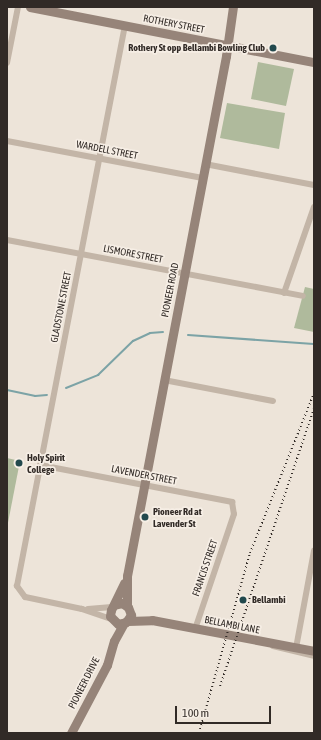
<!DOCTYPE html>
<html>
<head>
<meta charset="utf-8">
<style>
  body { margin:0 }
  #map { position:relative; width:321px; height:740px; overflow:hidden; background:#ede4d9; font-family:"Asap Condensed",sans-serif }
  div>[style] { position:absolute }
  .green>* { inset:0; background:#afba9c }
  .stream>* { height:2px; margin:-1px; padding:0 1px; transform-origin:1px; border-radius:1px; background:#7ca3a6 }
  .street>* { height:6px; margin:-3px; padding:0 3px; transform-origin:3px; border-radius:3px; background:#c3b5a7 }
  .secondary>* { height:9px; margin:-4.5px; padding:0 4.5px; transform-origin:4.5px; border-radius:4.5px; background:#968479 }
  .rail>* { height:2px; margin-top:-1px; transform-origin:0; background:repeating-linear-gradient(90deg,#312a26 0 1px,transparent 0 4px) }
  .dots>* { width:11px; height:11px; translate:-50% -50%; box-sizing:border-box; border:2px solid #f6eee5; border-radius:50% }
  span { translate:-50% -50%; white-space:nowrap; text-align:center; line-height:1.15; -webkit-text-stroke:3.5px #f6eee5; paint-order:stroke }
  .street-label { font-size:10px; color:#312a26 }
  .poi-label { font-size:10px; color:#312a26; font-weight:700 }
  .right { translate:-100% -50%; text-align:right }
  .left { translate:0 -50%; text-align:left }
  .frame { position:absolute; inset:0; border:8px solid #312a26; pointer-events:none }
  .scale { position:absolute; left:175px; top:706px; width:96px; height:18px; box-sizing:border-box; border:2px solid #312a26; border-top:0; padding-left:5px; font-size:12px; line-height:14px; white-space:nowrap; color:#312a26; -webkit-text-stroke:3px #f6eee5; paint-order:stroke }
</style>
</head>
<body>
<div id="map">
  <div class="green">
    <i style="clip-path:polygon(258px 62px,294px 69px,286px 106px,251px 99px)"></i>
    <i style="clip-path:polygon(227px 103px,285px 113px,279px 149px,220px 138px)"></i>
    <i style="clip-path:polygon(305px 287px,314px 289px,314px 332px,294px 328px)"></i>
    <i style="clip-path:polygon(7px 458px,20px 461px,7px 528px)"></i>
  </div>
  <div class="stream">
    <i style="left:188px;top:335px;width:126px;rotate:4.1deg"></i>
    <i style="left:66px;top:388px;width:35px;rotate:-22deg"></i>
    <i style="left:98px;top:375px;width:49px;rotate:-44.2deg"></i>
    <i style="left:133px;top:341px;width:19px;rotate:-25deg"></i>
    <i style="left:150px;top:333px;width:13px;rotate:-4deg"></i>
    <i style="left:7px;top:390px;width:29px;rotate:12deg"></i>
    <i style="left:35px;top:396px;width:12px;rotate:-5deg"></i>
  </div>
  <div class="street">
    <i style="left:7px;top:63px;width:57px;rotate:-78.9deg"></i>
    <i style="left:7px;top:141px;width:199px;rotate:10.7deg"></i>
    <i style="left:205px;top:164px;width:111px;rotate:10.9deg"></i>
    <i style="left:7px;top:240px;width:301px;rotate:10.7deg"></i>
    <i style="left:284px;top:293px;width:91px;rotate:-70.8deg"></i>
    <i style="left:164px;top:380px;width:111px;rotate:10.9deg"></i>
    <i style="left:40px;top:465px;width:196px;rotate:10.9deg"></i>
    <i style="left:232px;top:502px;width:12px;rotate:81deg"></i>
    <i style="left:234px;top:514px;width:121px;rotate:108.7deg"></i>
    <i style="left:88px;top:609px;width:24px;rotate:-5deg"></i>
    <i style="left:111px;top:619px;width:31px;rotate:-161deg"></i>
    <i style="left:82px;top:609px;width:58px;rotate:-168.1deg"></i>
    <i style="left:25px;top:597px;width:14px;rotate:-126deg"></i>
    <i style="left:17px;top:586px;width:571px;rotate:-79.1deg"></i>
    <i style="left:273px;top:646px;width:42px;rotate:13.7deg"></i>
    <i style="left:296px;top:648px;width:99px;rotate:-79.5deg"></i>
  </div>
  <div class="secondary">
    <i style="left:30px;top:7px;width:289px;rotate:11deg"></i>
    <i style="left:114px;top:605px;width:8px;rotate:-14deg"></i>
    <i style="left:122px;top:603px;width:7px;rotate:34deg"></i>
    <i style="left:128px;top:607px;width:9px;rotate:69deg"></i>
    <i style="left:131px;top:615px;width:9px;rotate:126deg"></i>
    <i style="left:126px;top:622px;width:8px;rotate:166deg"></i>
    <i style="left:118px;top:624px;width:11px;rotate:-135deg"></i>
    <i style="left:110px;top:616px;width:6px;rotate:-81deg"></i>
    <i style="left:111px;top:610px;width:30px;rotate:-64deg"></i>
    <i style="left:127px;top:606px;width:30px;rotate:-90deg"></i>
    <i style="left:127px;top:576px;width:529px;rotate:-79.22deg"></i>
    <i style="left:226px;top:56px;width:49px;rotate:-81.9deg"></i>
    <i style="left:128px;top:621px;width:24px;rotate:-2deg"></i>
    <i style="left:152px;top:620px;width:165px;rotate:10.8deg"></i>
    <i style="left:71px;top:733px;width:77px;rotate:-62.1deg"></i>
    <i style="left:107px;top:665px;width:25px;rotate:-74deg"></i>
    <i style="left:114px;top:641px;width:21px;rotate:-61deg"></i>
  </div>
  <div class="rail">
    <i style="left:220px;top:686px;width:293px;rotate:-71.3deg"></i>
    <i style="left:199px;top:733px;width:187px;rotate:-74.2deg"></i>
    <i style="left:250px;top:553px;width:172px;rotate:-68.2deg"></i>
  </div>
  <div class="dots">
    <i style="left:273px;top:48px;background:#22494d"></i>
    <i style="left:19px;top:463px;background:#22494d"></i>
    <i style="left:145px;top:517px;background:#22494d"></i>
    <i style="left:243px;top:600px;background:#22494d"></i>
  </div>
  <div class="street-label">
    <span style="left:174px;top:24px;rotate:11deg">ROTHERY STREET</span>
    <span style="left:107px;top:150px;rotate:11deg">WARDELL STREET</span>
    <span style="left:133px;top:254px;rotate:11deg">LISMORE STREET</span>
    <span style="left:170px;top:290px;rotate:-79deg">PIONEER ROAD</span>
    <span style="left:61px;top:307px;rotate:-79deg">GLADSTONE STREET</span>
    <span style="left:144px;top:475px;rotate:11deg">LAVENDER STREET</span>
    <span style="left:205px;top:568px;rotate:-71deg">FRANCIS STREET</span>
    <span style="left:232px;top:625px;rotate:11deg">BELLAMBI LANE</span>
    <span style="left:84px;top:683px;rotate:-63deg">PIONEER DRIVE</span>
  </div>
  <div class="poi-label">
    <span class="right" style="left:265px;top:48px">Rothery St opp Bellambi Bowling Club</span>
    <span class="left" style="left:27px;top:463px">Holy Spirit<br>College</span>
    <span class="left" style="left:153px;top:517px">Pioneer Rd at<br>Lavender St</span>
    <span class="left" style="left:252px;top:600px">Bellambi</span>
  </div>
  <div class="frame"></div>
  <div class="scale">100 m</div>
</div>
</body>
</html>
